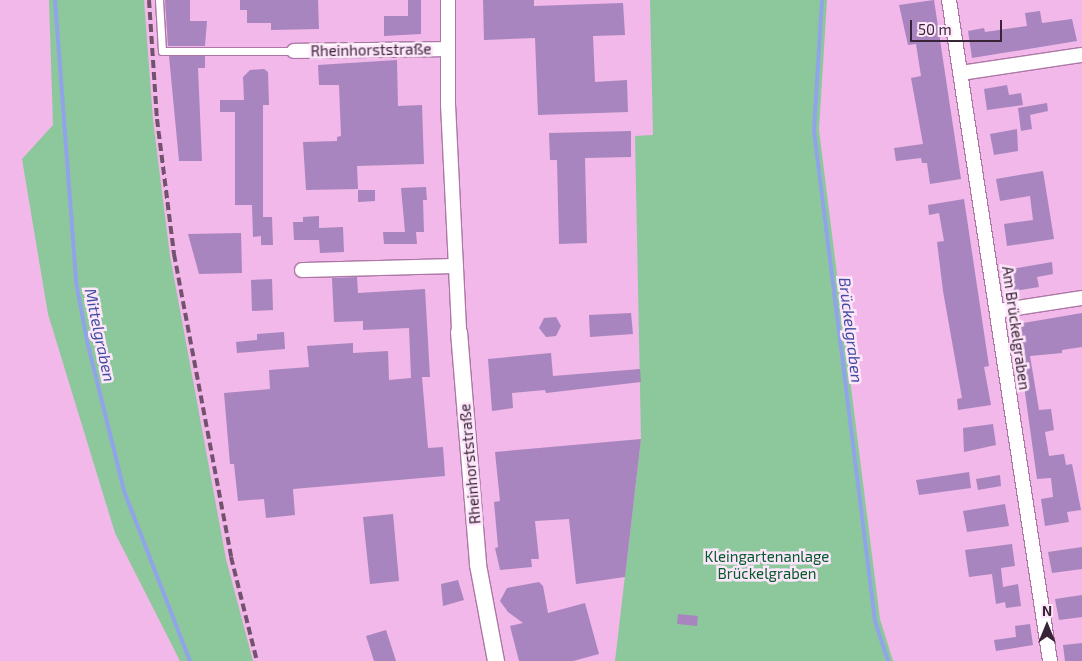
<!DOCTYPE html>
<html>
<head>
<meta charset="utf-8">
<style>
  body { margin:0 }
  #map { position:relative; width:1082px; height:661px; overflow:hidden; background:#f1b8e9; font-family:"Exo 2",sans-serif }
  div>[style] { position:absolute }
  .green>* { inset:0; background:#8cc89b }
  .stream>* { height:4px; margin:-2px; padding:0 2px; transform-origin:2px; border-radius:2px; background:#91a4ea }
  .building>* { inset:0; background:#a885be }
  .roads { filter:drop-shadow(1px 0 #ac77a5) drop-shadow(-1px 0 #ac77a5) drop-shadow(0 1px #ac77a5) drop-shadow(0 -1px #ac77a5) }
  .service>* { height:7px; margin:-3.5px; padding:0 3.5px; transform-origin:3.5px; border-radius:3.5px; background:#fff }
  .minor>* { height:14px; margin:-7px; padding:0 7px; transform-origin:7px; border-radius:7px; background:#fff }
  .tertiary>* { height:16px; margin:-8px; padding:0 8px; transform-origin:8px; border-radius:8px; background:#fff }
  .rail>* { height:4px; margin-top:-2px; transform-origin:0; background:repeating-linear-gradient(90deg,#73526e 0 8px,transparent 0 12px) }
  span { translate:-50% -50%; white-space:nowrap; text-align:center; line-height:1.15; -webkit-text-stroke:5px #fee6fa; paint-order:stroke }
  .street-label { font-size:15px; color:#3a2437 }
  .park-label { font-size:15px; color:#035a2b }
  .water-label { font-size:16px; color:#3d4da0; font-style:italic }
  .north { position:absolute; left:1022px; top:601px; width:50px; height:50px; -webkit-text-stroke:4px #fee6fa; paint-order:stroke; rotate:0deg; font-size:14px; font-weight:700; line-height:20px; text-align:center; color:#3a2437 }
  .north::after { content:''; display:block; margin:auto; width:18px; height:22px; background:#3a2437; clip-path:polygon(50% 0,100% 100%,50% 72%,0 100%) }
  .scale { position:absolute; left:910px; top:20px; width:92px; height:22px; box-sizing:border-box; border:2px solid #3a2437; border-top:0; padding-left:6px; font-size:15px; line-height:18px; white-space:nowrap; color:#3a2437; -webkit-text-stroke:4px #fee6fa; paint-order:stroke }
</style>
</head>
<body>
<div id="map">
  <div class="green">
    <i style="clip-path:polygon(49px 0,144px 0,153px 120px,170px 256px,226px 559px,253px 661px,180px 661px,115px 533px,48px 314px,22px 159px,53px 125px)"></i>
    <i style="clip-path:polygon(650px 0,827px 0,819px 130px,880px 619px,893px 661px,615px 661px,641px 439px,635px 136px,653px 135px)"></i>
  </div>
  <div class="stream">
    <i style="left:55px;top:0;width:283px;rotate:85.7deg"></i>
    <i style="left:76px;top:282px;width:60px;rotate:79.4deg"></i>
    <i style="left:87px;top:341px;width:154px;rotate:76.1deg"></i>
    <i style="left:124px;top:491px;width:182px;rotate:68.8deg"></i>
    <i style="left:822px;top:0;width:131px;rotate:93.5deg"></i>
    <i style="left:814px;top:131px;width:494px;rotate:82.9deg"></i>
    <i style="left:875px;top:621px;width:42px;rotate:72deg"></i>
  </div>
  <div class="building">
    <i style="clip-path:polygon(165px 0,190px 0,190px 21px,207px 21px,205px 46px,168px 46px)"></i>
    <i style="clip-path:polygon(240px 0,318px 0,319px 29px,271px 30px,271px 23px,247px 23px,247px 10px,240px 10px)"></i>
    <i style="clip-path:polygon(408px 0,421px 0,421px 34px,384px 36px,384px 16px,408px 16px)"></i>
    <i style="clip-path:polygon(483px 0,534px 0,534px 6px,623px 3px,625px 35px,593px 36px,595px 82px,627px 80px,628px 112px,538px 115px,535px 38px,484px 40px)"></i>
    <i style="clip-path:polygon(934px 0,961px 179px,930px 184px,927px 163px,922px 163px,921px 158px,896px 161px,894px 148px,923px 144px,911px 78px,921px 76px,916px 44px,908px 45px,899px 5px)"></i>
    <i style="clip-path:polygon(1040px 11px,1042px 23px,1072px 19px,1077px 41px,972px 58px,968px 31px,984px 28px,985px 32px,1027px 26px,1025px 13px)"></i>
    <i style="clip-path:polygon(169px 56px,205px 56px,205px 68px,198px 68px,202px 161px,179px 161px)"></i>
    <i style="clip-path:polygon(397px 60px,398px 106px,422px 105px,424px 164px,357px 166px,358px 189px,306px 190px,303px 142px,337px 141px,337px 137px,341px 136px,339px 85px,319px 85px,318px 65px)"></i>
    <i style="clip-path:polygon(264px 69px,268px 72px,269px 105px,263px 105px,263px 217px,272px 217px,273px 245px,261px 245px,261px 236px,253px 237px,252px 205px,235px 205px,235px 112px,220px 112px,220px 100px,244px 100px,243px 77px,250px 70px)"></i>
    <i style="clip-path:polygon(1007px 85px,1009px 95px,1021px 93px,1023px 105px,987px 110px,984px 89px)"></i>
    <i style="clip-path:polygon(1047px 103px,1048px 111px,1030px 115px,1032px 129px,1021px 131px,1018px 108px)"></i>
    <i style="clip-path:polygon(1017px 129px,1018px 151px,994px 155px,990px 134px)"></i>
    <i style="clip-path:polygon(631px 131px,631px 157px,585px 158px,587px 243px,559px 244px,557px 160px,550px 160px,549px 133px)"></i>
    <i style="clip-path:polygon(1043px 171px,1054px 239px,1007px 246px,1004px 224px,1033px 220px,1030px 196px,1000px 201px,996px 179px)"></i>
    <i style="clip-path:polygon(426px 187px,427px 200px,423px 200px,424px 232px,416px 232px,417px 244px,384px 244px,383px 232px,405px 232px,401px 188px)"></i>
    <i style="clip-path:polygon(358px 190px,375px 190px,375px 201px,358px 202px)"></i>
    <i style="clip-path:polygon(964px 199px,989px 366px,984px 367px,991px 405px,958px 410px,957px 399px,962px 398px,943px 291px,937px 242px,944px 241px,939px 213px,929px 215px,928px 205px)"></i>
    <i style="clip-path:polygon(319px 216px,319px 228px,343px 227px,344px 252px,320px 253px,319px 240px,294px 240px,293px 222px,303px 222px,303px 217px)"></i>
    <i style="clip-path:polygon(241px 233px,242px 273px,199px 274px,188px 234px)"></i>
    <i style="clip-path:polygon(1052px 262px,1053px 274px,1037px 277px,1039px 287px,1014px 291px,1011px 269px)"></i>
    <i style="clip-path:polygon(357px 277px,358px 293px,425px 289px,430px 377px,422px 377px,428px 448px,443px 447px,445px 476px,293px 489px,295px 515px,266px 518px,264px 499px,238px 501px,234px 464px,230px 464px,224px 393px,270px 389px,269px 370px,309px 367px,307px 346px,353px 343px,353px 353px,388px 351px,389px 380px,411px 378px,409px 328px,363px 330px,363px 321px,334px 322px,332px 278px)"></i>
    <i style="clip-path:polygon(272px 279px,273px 310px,252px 311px,251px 280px)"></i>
    <i style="clip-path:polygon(631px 313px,633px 334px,590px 337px,589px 315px)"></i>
    <i style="clip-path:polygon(1082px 313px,1082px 347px,1062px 350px,1062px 353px,1030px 356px,1039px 410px,1051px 409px,1054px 430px,1045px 432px,1049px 456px,1064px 454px,1066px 465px,1072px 464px,1081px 510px,1067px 512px,1069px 522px,1045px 526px,1041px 499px,1053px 497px,1051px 478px,1037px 479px,1020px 357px,1016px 358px,1011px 325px)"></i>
    <i style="clip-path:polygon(556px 317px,561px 326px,556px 336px,546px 337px,539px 328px,544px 318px)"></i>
    <i style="clip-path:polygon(284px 332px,285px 349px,237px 353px,236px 342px,257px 340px,257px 334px)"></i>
    <i style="clip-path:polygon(551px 353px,553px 376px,640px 369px,641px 382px,546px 393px,545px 390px,512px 393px,513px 408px,492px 411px,488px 359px)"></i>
    <i style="clip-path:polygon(993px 424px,996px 445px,964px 452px,963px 428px)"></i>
    <i style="clip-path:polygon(641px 439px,625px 577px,576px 584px,569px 519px,535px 521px,539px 559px,531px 559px,532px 567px,500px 570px,495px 548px,498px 547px,494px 502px,500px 501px,495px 452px)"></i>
    <i style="clip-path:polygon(969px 472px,971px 488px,919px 495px,916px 480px)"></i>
    <i style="clip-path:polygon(1000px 475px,1001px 486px,978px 490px,976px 479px)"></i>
    <i style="clip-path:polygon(1005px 504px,1009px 526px,967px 532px,963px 511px)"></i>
    <i style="clip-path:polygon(393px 514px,399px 581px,370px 584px,363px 517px)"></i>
    <i style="clip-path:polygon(1012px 544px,1015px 566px,1001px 568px,1003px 587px,1018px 584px,1021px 606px,1006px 608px,1005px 602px,996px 604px,992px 574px,969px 577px,965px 550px)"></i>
    <i style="clip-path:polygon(1082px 547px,1082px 569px,1052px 573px,1048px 552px)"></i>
    <i style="clip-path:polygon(458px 580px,464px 600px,443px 606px,441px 584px)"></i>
    <i style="clip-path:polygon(539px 582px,543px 586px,548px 613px,585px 603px,599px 654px,573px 661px,519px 661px,510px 626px,523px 623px,508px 612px,500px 601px,507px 588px)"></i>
    <i style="clip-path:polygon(1082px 595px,1082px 617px,1059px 620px,1055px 599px)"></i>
    <i style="clip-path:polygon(678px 614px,698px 616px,697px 626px,677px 624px)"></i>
    <i style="clip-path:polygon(1030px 624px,1033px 645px,996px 651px,994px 640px,1016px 637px,1015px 626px)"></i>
    <i style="clip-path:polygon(386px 630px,396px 661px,374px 661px,366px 636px)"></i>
    <i style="clip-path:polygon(1082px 643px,1082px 661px,1065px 661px,1063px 645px)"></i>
  </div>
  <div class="roads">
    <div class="service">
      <i style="left:159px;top:0;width:51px;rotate:86.6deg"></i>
      <i style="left:162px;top:51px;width:132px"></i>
    </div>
    <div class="minor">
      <i style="left:448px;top:0;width:104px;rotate:90deg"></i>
      <i style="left:448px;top:104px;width:228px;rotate:87.2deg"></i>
      <i style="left:949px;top:0;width:669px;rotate:81.31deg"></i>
      <i style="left:294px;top:51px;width:154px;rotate:-0.7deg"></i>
      <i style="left:961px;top:73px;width:122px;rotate:-8.5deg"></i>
      <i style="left:302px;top:270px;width:154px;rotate:-1.5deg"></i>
      <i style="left:997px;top:311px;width:86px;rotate:-8.7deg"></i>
    </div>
    <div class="tertiary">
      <i style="left:459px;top:332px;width:234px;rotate:85.3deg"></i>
      <i style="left:478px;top:565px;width:98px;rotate:79.4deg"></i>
    </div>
  </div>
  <div class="rail">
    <i style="left:149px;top:0;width:119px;rotate:86.2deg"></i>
    <i style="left:157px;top:119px;width:136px;rotate:82.8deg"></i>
    <i style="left:174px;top:254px;width:308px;rotate:79.3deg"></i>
    <i style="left:231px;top:557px;width:107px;rotate:76deg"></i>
  </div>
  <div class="street-label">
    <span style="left:371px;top:50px;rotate:-1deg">Rheinhorststraße</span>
    <span style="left:1016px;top:328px;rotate:82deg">Am Brückelgraben</span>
    <span style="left:470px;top:464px;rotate:-95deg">Rheinhorststraße</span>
  </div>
  <div class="park-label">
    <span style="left:767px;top:565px">Kleingartenanlage<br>Brückelgraben</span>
  </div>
  <div class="water-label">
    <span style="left:851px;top:330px;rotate:83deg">Brückelgraben</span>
    <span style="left:100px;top:335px;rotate:78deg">Mittelgraben</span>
  </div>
  <div class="north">N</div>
  <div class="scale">50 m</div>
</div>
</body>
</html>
